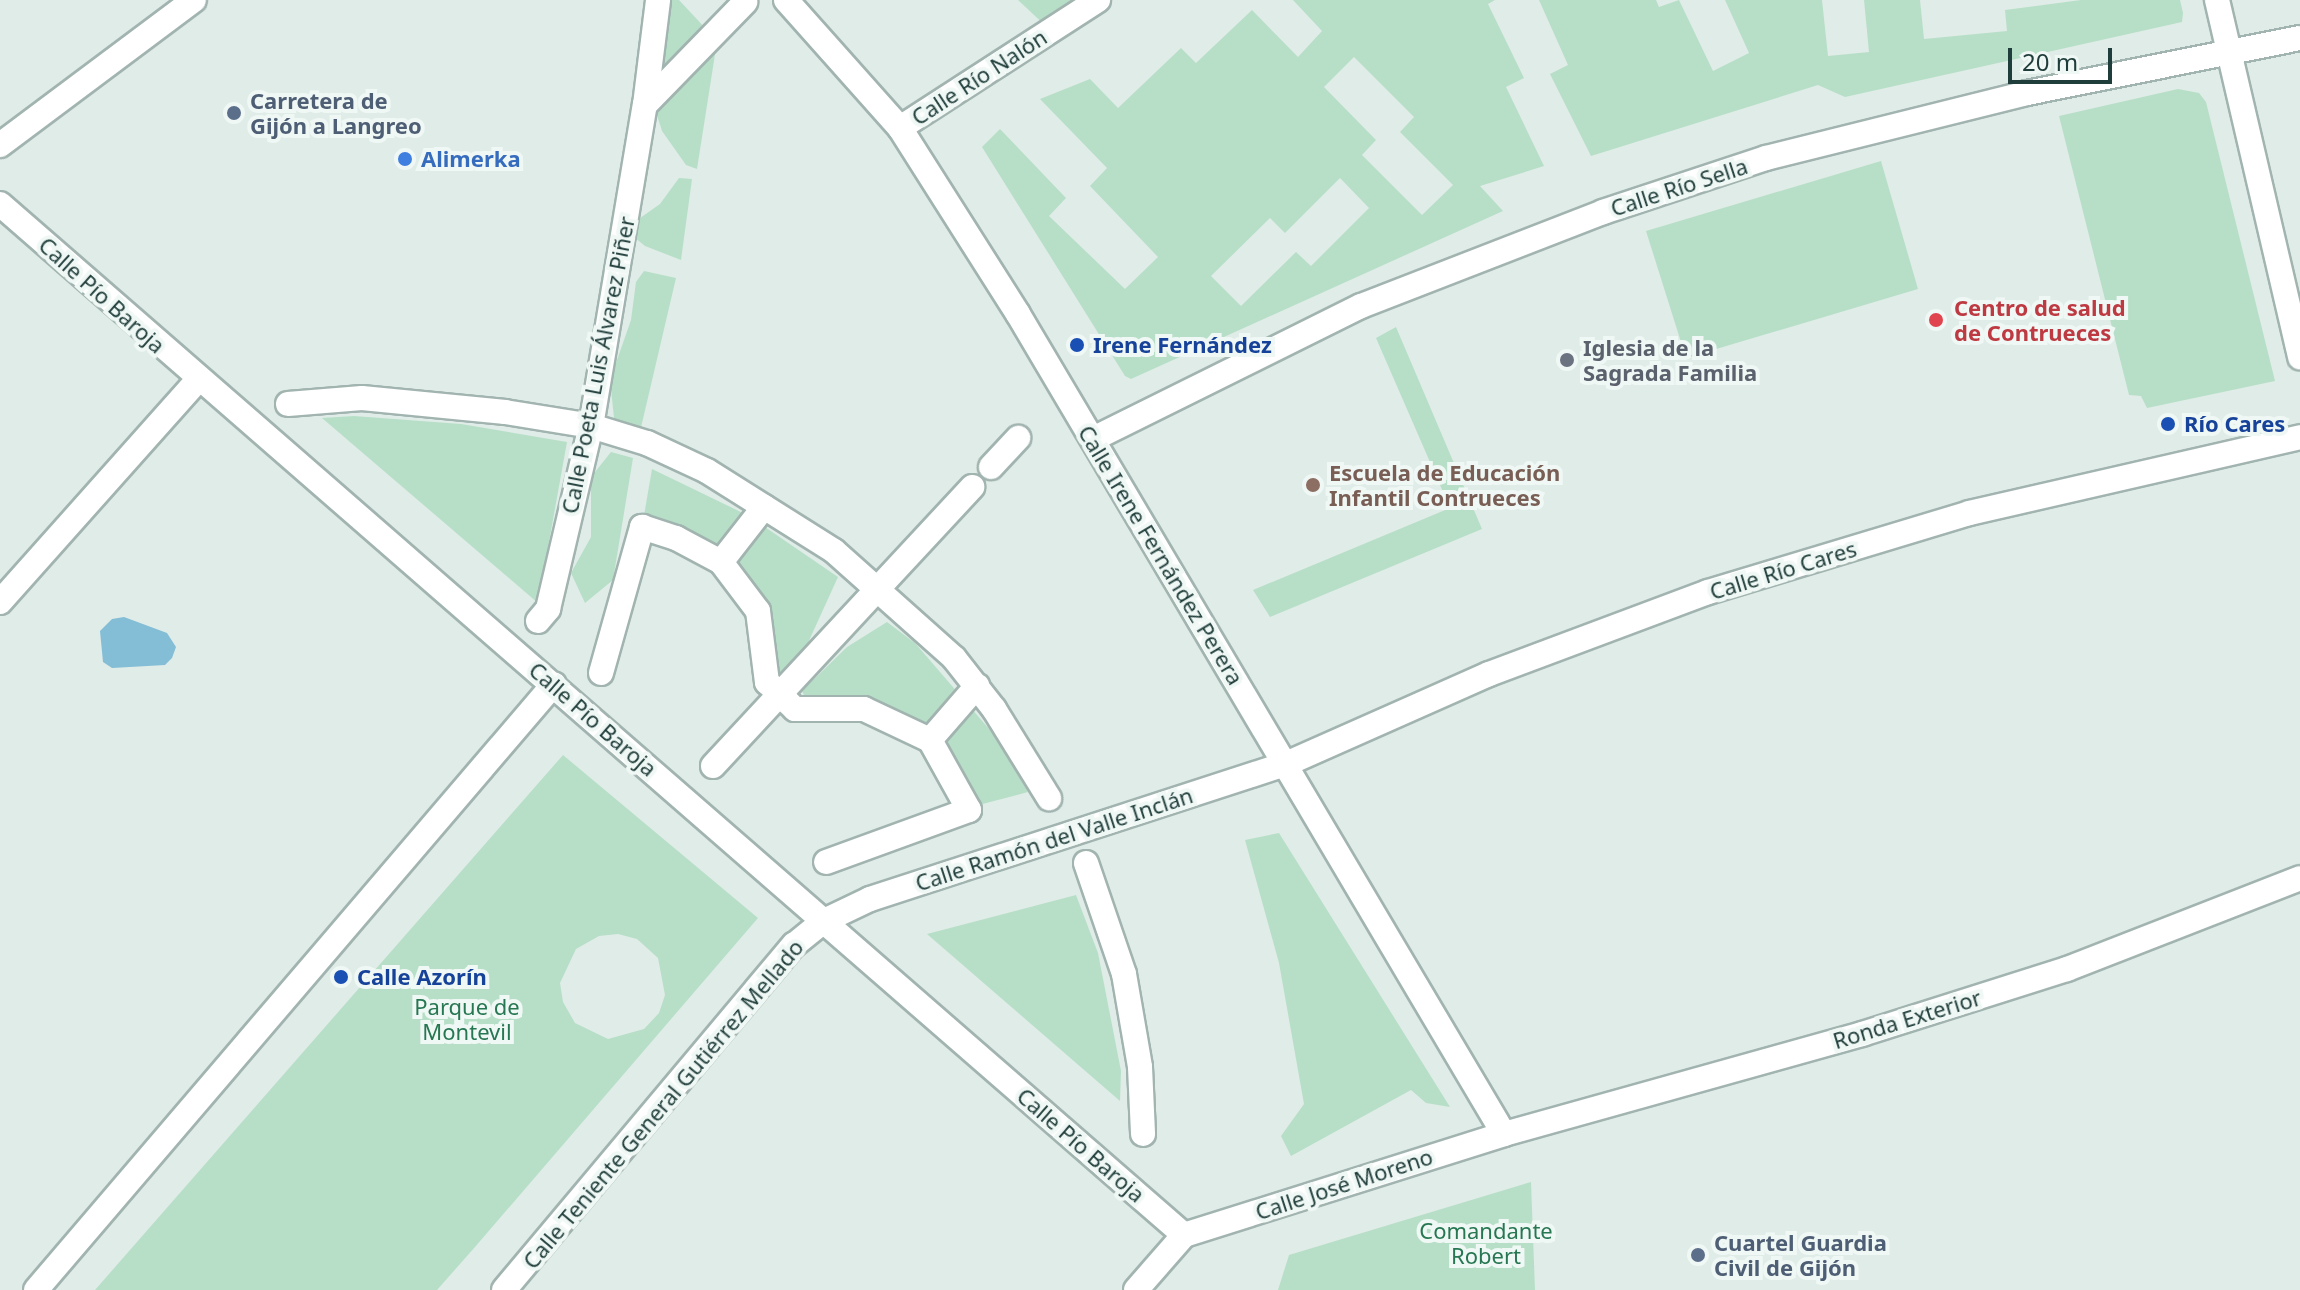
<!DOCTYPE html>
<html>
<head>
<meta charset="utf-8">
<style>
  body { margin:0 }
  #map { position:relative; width:2300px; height:1290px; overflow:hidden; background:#e0ece8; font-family:"Noto Sans",sans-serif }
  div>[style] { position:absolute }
  .green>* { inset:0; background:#b7dfc7 }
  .water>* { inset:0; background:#83bdd6 }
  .roads { filter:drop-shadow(2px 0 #a2b4b0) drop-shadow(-2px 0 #a2b4b0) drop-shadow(0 2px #a2b4b0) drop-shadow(0 -2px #a2b4b0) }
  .pedestrian>* { height:24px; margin:-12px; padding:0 12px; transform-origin:12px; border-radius:12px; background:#fff }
  .minor>* { height:24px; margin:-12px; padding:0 12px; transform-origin:12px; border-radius:12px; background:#fff }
  .tertiary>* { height:24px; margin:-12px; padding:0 12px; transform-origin:12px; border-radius:12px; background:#fff }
  .dots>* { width:22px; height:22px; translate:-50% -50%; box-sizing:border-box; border:4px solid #f0f8f5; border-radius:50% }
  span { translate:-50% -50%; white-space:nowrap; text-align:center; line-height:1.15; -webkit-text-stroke:8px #f0f8f5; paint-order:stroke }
  .street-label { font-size:22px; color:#1f3d3a }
  .service-label { font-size:22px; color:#4e5e75; font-weight:700 }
  .left { translate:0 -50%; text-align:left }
  .shop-label { font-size:22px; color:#366cbe; font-weight:700 }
  .health-label { font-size:22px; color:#be3a42; font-weight:700 }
  .transit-label { font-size:22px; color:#164399; font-weight:700 }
  .worship-label { font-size:22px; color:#5b616d; font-weight:700 }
  .education-label { font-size:22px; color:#785e54; font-weight:700 }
  .park-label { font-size:22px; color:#267752 }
  .scale { position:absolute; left:2008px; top:48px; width:104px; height:36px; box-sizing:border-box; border:4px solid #1f3d3a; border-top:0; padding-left:10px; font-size:24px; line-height:28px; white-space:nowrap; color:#1f3d3a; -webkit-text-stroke:6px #f0f8f5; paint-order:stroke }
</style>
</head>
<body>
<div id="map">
  <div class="green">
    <i style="clip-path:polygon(671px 0,679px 0,707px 30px,662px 77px)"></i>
    <i style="clip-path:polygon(1018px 0,1098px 0,1050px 30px)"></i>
    <i style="clip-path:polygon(evenodd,1293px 0,1495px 0,1488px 4px,1524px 78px,1506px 87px,1544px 166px,1480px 186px,1503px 211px,1131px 379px,1125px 376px,982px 147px,1000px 129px,1066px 198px,1049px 216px,1125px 289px,1158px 257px,1090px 186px,1107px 168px,1040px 99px,1090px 79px,1118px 108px,1181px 48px,1196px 63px,1252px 10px,1298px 57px,1322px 31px,1293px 0,1354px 57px,1414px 117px,1400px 132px,1453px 185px,1422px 215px,1362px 155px,1376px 140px,1324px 87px,1354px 57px,1293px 0,1340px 178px,1369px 208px,1311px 266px,1296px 252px,1241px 306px,1211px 276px,1270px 218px,1285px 233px,1340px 178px)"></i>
    <i style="clip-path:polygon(1539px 0,1656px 0,1659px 7px,1679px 0,1713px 71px,1749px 53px,1725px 0,1822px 0,1828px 56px,1869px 52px,1864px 0,1920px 0,1924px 39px,2007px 31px,2005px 10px,2081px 0,2180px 0,2183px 13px,2182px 22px,1845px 97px,1818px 85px,1591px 156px,1550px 74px,1568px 65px)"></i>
    <i style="clip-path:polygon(716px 48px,697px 169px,686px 165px,662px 131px,655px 109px)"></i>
    <i style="clip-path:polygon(2178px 89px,2199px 93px,2206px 102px,2275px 381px,2147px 408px,2141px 396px,2129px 395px,2059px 116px)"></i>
    <i style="clip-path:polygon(1881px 161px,1918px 289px,1686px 358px,1646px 231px)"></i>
    <i style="clip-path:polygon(679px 178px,692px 179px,681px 260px,645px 246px,634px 237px,633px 223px,660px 204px)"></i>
    <i style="clip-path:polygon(644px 271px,676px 278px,639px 436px,615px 427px,610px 380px,631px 320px,636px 282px)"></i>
    <i style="clip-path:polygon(1396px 327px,1482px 529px,1270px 617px,1253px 590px,1450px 508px,1376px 338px)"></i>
    <i style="clip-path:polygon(354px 416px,461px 424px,567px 442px,538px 603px,322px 418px)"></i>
    <i style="clip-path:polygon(611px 452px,633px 458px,613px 580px,585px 603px,571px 573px,591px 537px,591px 477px)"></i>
    <i style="clip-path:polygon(652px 469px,747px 515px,712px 558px,642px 527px)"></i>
    <i style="clip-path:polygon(759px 523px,838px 577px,792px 678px,781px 682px,773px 674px,731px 566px)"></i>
    <i style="clip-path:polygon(887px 622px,915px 643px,996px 737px,1028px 792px,971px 807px,936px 743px,807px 701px,802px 691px,847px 647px)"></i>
    <i style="clip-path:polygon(evenodd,563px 755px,758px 918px,475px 1247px,437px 1290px,95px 1290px,563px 755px,618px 934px,637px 939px,658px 958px,665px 995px,659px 1013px,644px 1029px,608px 1039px,575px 1023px,563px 1002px,560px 983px,576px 949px,599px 936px,618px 934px)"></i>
    <i style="clip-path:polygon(1279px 833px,1450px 1107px,1426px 1103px,1411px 1090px,1291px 1156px,1281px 1136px,1304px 1104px,1279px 963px,1245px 840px)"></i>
    <i style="clip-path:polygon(1076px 895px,1098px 953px,1121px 1071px,1120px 1101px,927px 934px)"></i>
    <i style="clip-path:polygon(1531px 1182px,1535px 1290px,1278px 1290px,1289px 1255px)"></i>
  </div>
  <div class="water">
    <i style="clip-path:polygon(124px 617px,167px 633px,176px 647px,172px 658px,165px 665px,112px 668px,103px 662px,100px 631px,112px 619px)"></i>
  </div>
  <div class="roads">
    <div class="pedestrian">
      <i style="left:645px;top:105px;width:144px;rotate:-45.8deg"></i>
      <i style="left:288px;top:404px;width:74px;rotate:-4.6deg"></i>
      <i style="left:362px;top:398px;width:144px;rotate:5.6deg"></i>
      <i style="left:505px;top:412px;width:87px;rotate:9.2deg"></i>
      <i style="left:591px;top:426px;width:59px;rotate:16.9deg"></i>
      <i style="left:647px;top:443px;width:66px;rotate:25deg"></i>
      <i style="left:707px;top:471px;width:150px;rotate:32.2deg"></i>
      <i style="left:834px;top:551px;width:161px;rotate:41.7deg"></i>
      <i style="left:954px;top:658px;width:65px;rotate:51.9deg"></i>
      <i style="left:994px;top:709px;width:105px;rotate:58.3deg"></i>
      <i style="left:991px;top:467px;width:40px;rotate:-47deg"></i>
      <i style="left:721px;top:562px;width:70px;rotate:-52deg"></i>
      <i style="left:538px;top:621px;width:16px;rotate:-50deg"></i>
      <i style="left:548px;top:609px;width:188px;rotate:-76.8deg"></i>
      <i style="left:591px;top:426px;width:326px;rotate:-80.5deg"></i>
      <i style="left:645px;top:105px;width:106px;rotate:-82.9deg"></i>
      <i style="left:601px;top:673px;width:152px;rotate:-74.3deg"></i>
      <i style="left:642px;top:527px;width:36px;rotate:18deg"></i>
      <i style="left:676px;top:538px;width:51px;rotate:28.1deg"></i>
      <i style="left:721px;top:562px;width:61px;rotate:52.9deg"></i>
      <i style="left:758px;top:611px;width:72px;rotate:82.8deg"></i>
      <i style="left:767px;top:682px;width:39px;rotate:44deg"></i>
      <i style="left:795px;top:709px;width:69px"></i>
      <i style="left:864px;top:709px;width:73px;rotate:25.2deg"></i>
      <i style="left:930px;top:740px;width:80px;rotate:60.9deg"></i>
      <i style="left:969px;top:810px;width:152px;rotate:160deg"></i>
      <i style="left:930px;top:740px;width:72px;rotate:-49deg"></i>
      <i style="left:713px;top:766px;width:381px;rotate:-47.1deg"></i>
      <i style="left:1086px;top:863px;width:117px;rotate:71.1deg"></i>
      <i style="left:1124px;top:974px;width:94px;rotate:80.2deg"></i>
      <i style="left:1140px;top:1067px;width:67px;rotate:87.4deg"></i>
    </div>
    <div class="minor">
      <i style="left:786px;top:0;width:171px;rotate:48.3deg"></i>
      <i style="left:900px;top:128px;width:220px;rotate:57.6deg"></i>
      <i style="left:1018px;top:314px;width:953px;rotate:59.35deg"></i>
      <i style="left:2217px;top:0;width:367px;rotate:76.9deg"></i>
      <i style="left:900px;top:128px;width:236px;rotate:-32.9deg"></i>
      <i style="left:0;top:204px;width:1570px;rotate:41.05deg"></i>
      <i style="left:1093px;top:439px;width:299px;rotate:-26.4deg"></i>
      <i style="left:1361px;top:306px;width:260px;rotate:-21.2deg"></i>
      <i style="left:1603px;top:212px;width:172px;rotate:-18.3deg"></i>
      <i style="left:1766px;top:158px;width:269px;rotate:-14deg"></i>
      <i style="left:2027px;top:93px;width:278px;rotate:-11.4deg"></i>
      <i style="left:0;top:602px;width:297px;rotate:-48.3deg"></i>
      <i style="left:1184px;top:1235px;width:336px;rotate:-17.5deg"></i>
      <i style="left:1504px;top:1134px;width:372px;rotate:-15.6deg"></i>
      <i style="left:1862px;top:1034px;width:215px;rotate:-17.6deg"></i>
      <i style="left:2067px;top:969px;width:250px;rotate:-21.3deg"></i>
      <i style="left:36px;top:1290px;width:797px;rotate:-49.48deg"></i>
      <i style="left:504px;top:1290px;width:451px;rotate:-50deg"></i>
      <i style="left:794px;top:945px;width:38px;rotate:-39deg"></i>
      <i style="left:824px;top:921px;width:51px;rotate:-25.6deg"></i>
      <i style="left:870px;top:899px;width:437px;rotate:-18deg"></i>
      <i style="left:1286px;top:764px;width:222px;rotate:-23.9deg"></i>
      <i style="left:1489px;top:674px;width:234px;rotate:-20.5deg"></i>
      <i style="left:1708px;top:592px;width:273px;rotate:-16.8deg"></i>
      <i style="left:1969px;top:513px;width:340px;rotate:-12.9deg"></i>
      <i style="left:1136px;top:1290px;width:73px;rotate:-48.9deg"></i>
    </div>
    <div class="tertiary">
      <i style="left:0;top:145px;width:242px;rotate:-36.8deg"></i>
    </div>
  </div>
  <div class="dots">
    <i style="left:234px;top:113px;background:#5c6f8a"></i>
    <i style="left:405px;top:159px;background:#3f7fe0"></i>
    <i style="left:1936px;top:320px;background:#e0444e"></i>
    <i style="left:1077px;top:345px;background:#1a4fb4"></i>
    <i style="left:1567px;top:360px;background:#6b7280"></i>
    <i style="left:2168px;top:424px;background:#1a4fb4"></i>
    <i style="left:1313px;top:485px;background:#8d6e63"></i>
    <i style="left:341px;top:977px;background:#1a4fb4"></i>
    <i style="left:1698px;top:1255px;background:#5c6f8a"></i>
  </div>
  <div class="street-label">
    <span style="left:979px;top:77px;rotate:-33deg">Calle Río Nalón</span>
    <span style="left:1679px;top:187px;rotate:-18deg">Calle Río Sella</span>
    <span style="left:102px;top:295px;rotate:42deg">Calle Pío Baroja</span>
    <span style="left:598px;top:365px;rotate:-79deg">Calle Poeta Luis Álvarez Piñer</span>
    <span style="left:1161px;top:555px;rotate:59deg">Calle Irene Fernández Perera</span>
    <span style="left:1783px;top:570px;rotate:-17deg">Calle Río Cares</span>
    <span style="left:593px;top:719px;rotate:41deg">Calle Pío Baroja</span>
    <span style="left:1054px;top:839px;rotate:-18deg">Calle Ramón del Valle Inclán</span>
    <span style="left:1907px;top:1019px;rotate:-17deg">Ronda Exterior</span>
    <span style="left:663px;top:1104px;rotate:-50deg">Calle Teniente General Gutiérrez Mellado</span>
    <span style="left:1081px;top:1145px;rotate:41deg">Calle Pío Baroja</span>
    <span style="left:1344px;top:1184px;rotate:-18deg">Calle José Moreno</span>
  </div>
  <div class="service-label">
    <span class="left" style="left:250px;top:113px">Carretera de<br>Gijón a Langreo</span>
    <span class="left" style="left:1714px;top:1255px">Cuartel Guardia<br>Civil de Gijón</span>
  </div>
  <div class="shop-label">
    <span class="left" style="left:421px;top:159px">Alimerka</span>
  </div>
  <div class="health-label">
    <span class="left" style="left:1954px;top:320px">Centro de salud<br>de Contrueces</span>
  </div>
  <div class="transit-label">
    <span class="left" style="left:1093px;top:345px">Irene Fernández</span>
    <span class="left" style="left:2184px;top:424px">Río Cares</span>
    <span class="left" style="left:357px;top:977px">Calle Azorín</span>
  </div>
  <div class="worship-label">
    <span class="left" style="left:1583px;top:360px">Iglesia de la<br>Sagrada Familia</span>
  </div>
  <div class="education-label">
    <span class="left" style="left:1329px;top:485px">Escuela de Educación<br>Infantil Contrueces</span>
  </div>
  <div class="park-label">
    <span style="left:467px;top:1019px">Parque de<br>Montevil</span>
    <span style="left:1486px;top:1243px">Comandante<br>Robert</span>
  </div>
  <div class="scale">20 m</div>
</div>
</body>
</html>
